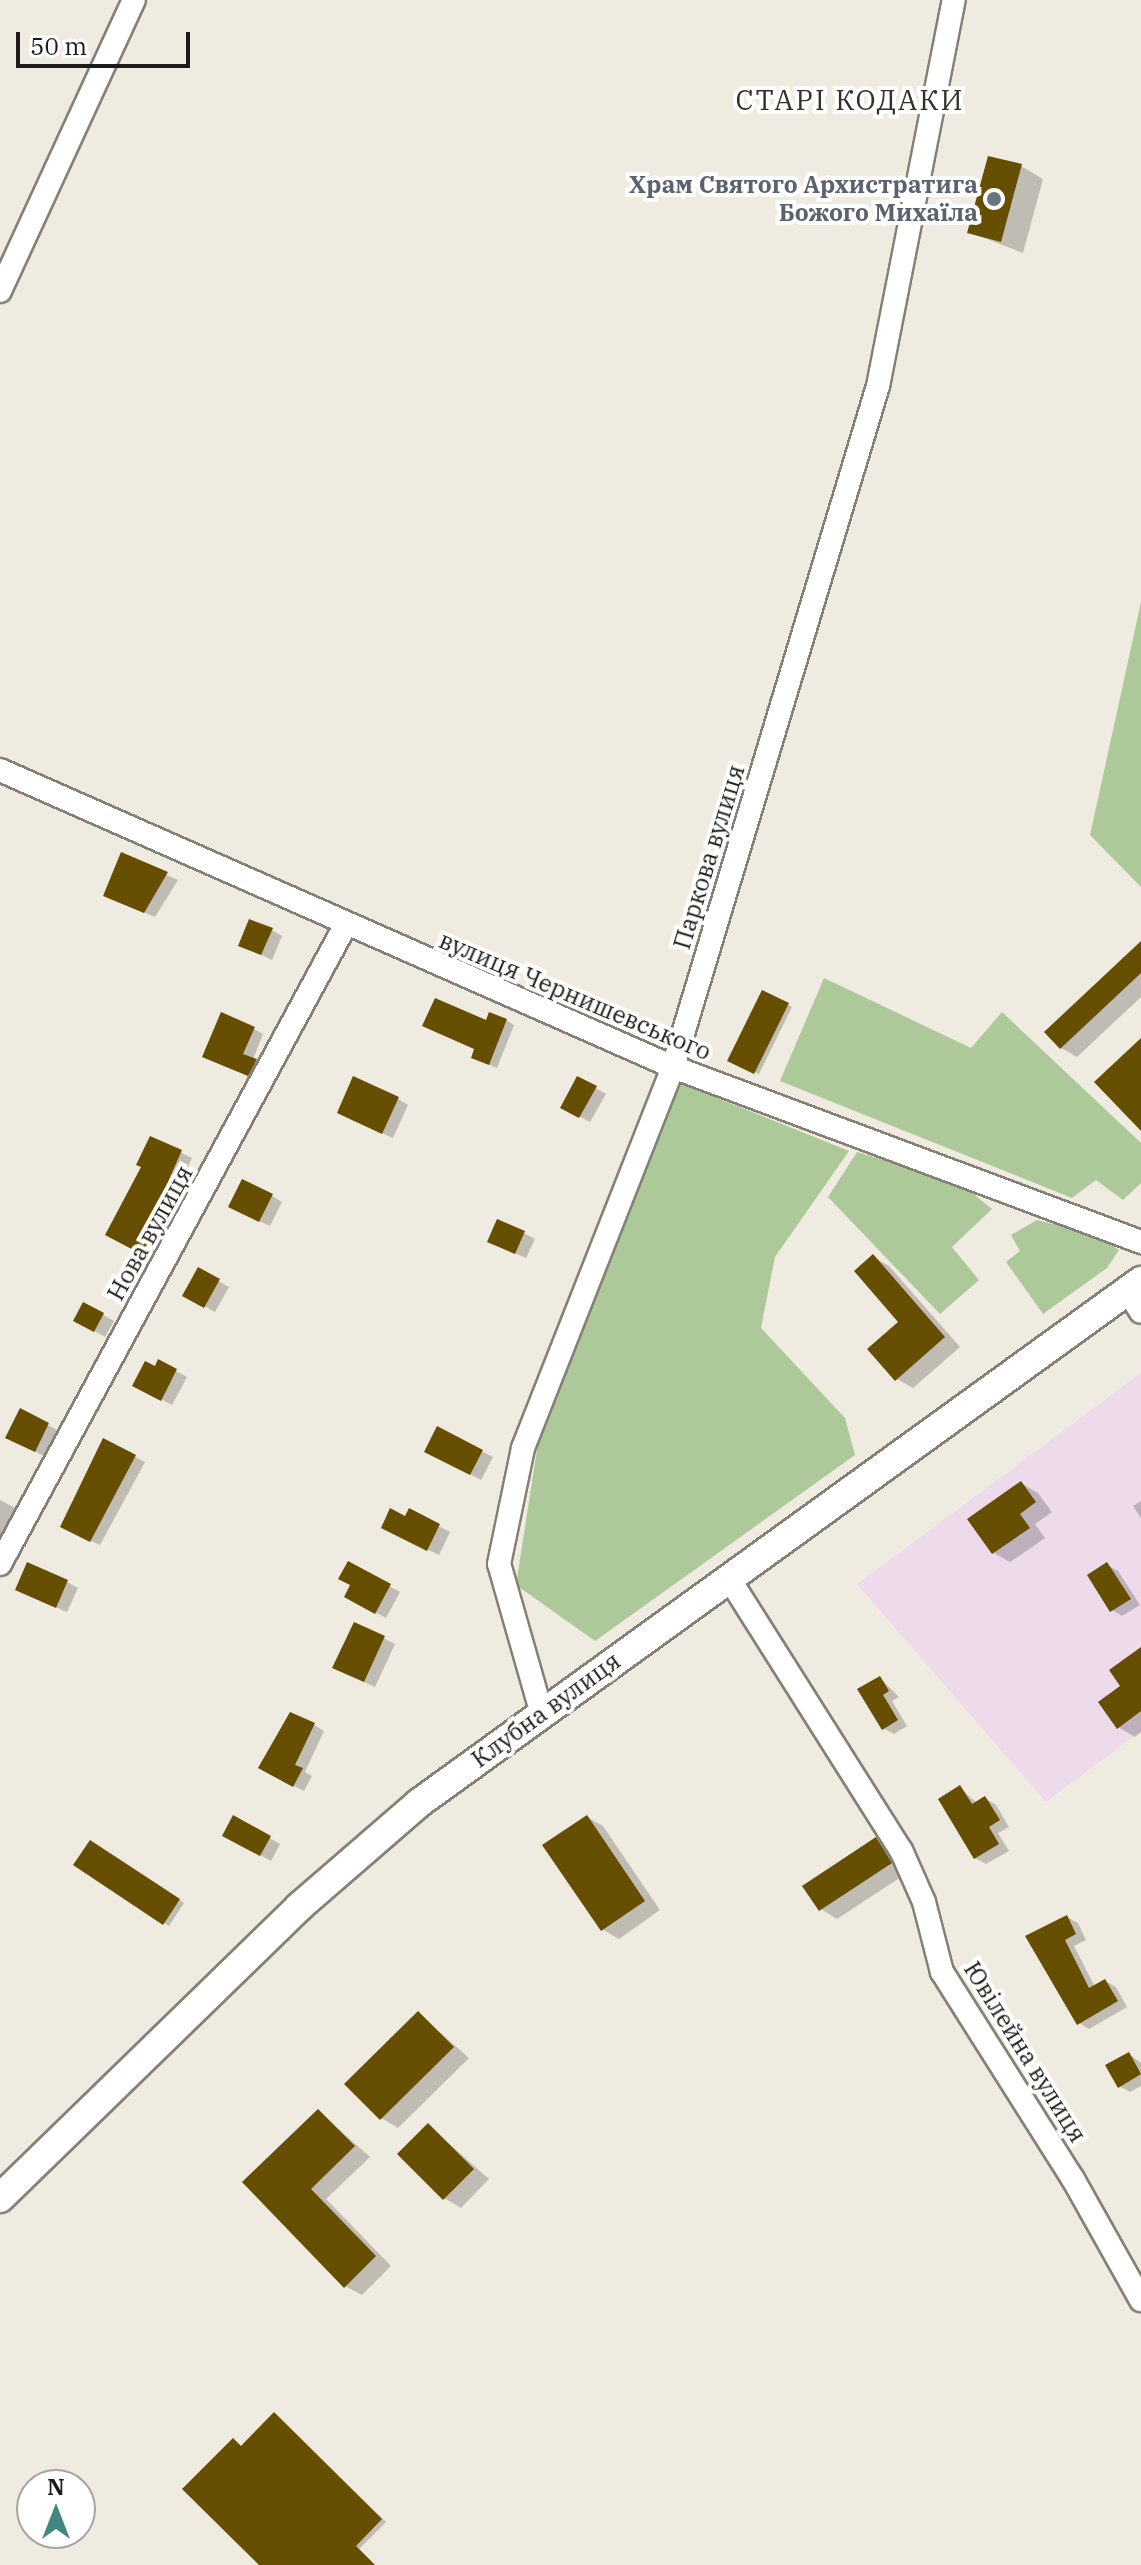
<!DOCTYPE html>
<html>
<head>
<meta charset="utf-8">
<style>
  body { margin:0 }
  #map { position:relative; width:1141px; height:2565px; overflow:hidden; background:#f0ebe0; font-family:"IBM Plex Serif",serif }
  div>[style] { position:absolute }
  .commercial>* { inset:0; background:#eddbec }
  .green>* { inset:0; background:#adc99a }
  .shadow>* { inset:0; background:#0003 }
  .building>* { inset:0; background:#664e01 }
  .roads { filter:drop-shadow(2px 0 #848076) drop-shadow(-2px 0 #848076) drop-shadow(0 2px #848076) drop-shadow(0 -2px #848076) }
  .minor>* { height:22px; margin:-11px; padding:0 11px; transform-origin:11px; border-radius:11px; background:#fff }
  .tertiary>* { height:28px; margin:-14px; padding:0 14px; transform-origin:14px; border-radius:14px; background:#fff }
  .dots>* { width:22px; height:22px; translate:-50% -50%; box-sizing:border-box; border:4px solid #fff; border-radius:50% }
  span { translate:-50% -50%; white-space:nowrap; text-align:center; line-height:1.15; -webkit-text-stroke:8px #fff; paint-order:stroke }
  .worship-label { font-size:24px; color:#5b616d; font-weight:700 }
  .right { translate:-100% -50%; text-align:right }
  .street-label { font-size:24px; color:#1c1b17 }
  .quarter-label { font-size:28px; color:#343028; letter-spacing:2px }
  .north { position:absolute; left:16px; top:2469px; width:80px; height:80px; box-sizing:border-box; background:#fff; border:2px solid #a4a4a2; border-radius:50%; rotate:0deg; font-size:22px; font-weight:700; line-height:32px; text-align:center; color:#1c1b17 }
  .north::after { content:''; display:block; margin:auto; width:28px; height:36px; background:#42887f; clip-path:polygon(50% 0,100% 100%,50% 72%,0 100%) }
  .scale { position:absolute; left:16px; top:32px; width:174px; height:36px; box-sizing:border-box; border:4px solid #1c1b17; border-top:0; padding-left:10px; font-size:24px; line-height:28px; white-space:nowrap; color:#1c1b17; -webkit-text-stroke:6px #fff; paint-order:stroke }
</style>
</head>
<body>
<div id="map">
  <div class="commercial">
    <i style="clip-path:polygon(1141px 1373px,1141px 1731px,1046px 1802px,857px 1584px)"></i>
  </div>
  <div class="green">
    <i style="clip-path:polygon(1141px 602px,1141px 887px,1090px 835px)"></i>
    <i style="clip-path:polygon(824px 978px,971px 1048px,1002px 1012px,1141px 1143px,1141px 1183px,1123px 1200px,1096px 1180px,1072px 1198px,780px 1081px)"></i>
    <i style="clip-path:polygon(675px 1081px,849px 1151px,775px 1257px,761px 1328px,845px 1418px,855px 1455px,595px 1641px,516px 1585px,538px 1443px)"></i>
    <i style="clip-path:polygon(857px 1152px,960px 1183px,992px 1209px,952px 1247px,979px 1280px,940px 1314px,828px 1197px)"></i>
    <i style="clip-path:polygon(1037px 1220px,1096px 1235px,1119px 1250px,1107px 1268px,1043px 1314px,1006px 1262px,1020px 1251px,1011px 1235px)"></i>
  </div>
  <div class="shadow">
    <i style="clip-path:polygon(1021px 166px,1043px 179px,1023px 253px,969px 232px)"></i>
    <i style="clip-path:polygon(122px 855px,178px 880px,155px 917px,116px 901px)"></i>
    <i style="clip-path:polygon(272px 930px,282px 936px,272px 960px,241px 945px)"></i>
    <i style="clip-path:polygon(1141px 943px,1141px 997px,1077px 1057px,1061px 1048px)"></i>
    <i style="clip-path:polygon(763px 993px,792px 1007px,759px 1074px,730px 1060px)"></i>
    <i style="clip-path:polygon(506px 1020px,514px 1025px,497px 1068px,481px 1061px,487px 1023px)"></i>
    <i style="clip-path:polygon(254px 1029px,263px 1034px,253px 1059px,266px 1066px,258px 1080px,214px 1061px)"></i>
    <i style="clip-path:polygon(578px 1078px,606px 1094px,590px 1122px,562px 1107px)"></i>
    <i style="clip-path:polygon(398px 1099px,408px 1105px,393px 1138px,350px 1119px)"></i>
    <i style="clip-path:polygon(151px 1138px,192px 1158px,166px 1216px,174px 1221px,154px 1259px,108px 1234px,143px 1167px)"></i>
    <i style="clip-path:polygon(272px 1196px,282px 1202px,270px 1226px,241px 1213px)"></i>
    <i style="clip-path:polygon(524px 1233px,535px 1239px,526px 1258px,500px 1247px)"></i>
    <i style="clip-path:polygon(873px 1257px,889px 1266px,960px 1347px,913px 1388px,897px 1379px,901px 1322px)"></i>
    <i style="clip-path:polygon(199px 1270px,229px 1287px,215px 1312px,185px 1295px)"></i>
    <i style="clip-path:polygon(84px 1304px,114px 1321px,105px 1337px,75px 1320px)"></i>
    <i style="clip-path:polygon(159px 1362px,187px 1377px,172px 1405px,134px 1385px)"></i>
    <i style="clip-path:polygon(21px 1411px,59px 1431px,46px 1457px,18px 1443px)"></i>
    <i style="clip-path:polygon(438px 1429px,493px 1457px,481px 1480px,437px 1457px)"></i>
    <i style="clip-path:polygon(104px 1441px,145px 1462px,100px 1545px,72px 1532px)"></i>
    <i style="clip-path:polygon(1021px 1483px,1038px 1493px,1052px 1512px,1035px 1524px,1045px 1538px,1010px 1562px,994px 1553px)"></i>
    <i style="clip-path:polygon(0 1500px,17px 1509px,0 1543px)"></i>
    <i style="clip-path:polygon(1141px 1501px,1141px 1518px,1133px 1506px)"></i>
    <i style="clip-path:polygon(410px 1511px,450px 1532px,439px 1555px,394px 1533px)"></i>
    <i style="clip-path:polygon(349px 1564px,400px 1592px,386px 1618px,346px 1596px,353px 1585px)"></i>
    <i style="clip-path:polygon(1107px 1565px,1118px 1571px,1140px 1605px,1122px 1616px,1112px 1610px)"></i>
    <i style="clip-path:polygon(67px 1582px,78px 1588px,67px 1612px,28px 1595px)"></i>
    <i style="clip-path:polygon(355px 1624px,395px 1644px,375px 1687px,345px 1673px)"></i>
    <i style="clip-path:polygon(1141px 1650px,1141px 1732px,1135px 1737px,1118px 1727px,1123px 1686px)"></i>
    <i style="clip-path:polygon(880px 1678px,899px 1697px,892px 1701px,907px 1726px,894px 1734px,883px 1728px)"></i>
    <i style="clip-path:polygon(314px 1725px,324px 1731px,305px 1772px,312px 1776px,304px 1791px,260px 1768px)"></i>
    <i style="clip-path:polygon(960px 1788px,977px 1803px,985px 1798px,996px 1805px,1009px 1827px,998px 1833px,1009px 1851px,986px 1864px,975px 1858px)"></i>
    <i style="clip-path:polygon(587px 1817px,603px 1826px,660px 1910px,619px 1939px,602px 1929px)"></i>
    <i style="clip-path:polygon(234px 1818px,280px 1844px,271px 1861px,225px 1835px)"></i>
    <i style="clip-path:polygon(876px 1839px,893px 1849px,907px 1873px,837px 1919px,821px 1909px)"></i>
    <i style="clip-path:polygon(91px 1842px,184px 1903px,169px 1926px,76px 1865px)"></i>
    <i style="clip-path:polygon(1067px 1917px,1078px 1923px,1086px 1940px,1074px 1946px,1095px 1987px,1105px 1981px,1116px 1987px,1127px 2007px,1089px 2029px,1079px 2023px,1028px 1936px)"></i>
    <i style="clip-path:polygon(419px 2014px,469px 2058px,398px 2128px,381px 2118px)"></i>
    <i style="clip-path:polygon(1129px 2054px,1141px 2063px,1141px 2086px,1130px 2092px,1119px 2086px)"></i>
    <i style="clip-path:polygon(318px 2111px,370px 2157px,326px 2199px,391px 2266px,362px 2295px,345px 2286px,245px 2182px)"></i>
    <i style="clip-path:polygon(429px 2126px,489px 2179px,461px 2208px,444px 2198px)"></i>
    <i style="clip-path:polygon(275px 2414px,386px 2522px,359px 2549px,375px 2565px,262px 2565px,242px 2447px)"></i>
  </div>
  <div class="building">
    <i style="clip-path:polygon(988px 156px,1022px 164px,1001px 242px,967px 233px)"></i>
    <i style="clip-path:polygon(121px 852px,168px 872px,144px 913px,103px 896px)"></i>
    <i style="clip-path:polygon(249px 919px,273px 928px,261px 955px,238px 946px)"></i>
    <i style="clip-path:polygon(1141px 941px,1141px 973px,1060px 1049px,1044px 1032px)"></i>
    <i style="clip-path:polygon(762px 990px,789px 1003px,754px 1074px,727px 1061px)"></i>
    <i style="clip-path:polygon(435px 998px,486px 1020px,489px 1012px,507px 1019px,489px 1065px,471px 1058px,474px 1049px,422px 1026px)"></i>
    <i style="clip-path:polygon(221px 1012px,255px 1027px,243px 1054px,257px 1059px,248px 1076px,202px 1057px)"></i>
    <i style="clip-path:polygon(1141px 1038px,1141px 1131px,1094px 1082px)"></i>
    <i style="clip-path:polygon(353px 1076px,399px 1097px,382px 1134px,337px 1113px)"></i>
    <i style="clip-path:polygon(577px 1076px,597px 1086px,579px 1118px,560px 1108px)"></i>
    <i style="clip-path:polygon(150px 1136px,182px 1150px,156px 1209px,165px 1213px,143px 1255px,105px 1235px,141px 1167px,136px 1165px)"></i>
    <i style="clip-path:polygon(242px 1179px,273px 1194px,259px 1222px,228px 1207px)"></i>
    <i style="clip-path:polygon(497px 1219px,525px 1231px,515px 1254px,487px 1242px)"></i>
    <i style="clip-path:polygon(873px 1254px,945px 1337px,895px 1381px,867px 1349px,898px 1322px,854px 1271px)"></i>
    <i style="clip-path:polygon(198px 1267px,220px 1279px,204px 1308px,182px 1296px)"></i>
    <i style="clip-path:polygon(83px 1302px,104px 1313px,94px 1332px,73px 1321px)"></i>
    <i style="clip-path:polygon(158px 1359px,177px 1369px,161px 1401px,132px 1386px,145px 1361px,155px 1366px)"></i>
    <i style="clip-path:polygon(20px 1408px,49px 1423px,35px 1452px,5px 1438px)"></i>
    <i style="clip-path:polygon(437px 1426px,483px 1450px,470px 1475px,424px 1452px)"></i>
    <i style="clip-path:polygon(103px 1438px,136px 1455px,90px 1542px,60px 1527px)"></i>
    <i style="clip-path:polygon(1021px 1481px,1036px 1502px,1020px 1514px,1030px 1528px,992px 1554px,967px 1519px)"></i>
    <i style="clip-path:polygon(390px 1508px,405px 1516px,409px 1508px,440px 1524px,427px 1551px,381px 1528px)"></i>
    <i style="clip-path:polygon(348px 1561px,391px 1584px,375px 1614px,344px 1597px,350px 1585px,338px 1579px)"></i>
    <i style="clip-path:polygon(27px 1562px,68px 1580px,56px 1608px,15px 1590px)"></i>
    <i style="clip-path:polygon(1107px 1562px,1131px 1599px,1110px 1612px,1087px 1575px)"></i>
    <i style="clip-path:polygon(354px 1622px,385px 1636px,364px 1682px,332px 1668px)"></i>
    <i style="clip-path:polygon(1141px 1647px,1141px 1711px,1117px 1729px,1098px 1702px,1120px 1686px,1109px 1670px)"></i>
    <i style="clip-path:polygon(880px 1676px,889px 1691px,883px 1695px,898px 1720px,882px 1730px,857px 1689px)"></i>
    <i style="clip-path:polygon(290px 1712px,315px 1723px,295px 1765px,303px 1768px,293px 1787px,258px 1768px)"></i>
    <i style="clip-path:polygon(960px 1785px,972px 1804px,985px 1796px,1000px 1820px,989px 1827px,999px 1844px,974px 1859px,938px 1799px)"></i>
    <i style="clip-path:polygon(233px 1815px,271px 1836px,260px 1856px,222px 1836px)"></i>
    <i style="clip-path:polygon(587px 1815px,645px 1901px,601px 1931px,542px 1845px)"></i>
    <i style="clip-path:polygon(876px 1837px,892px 1863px,819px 1911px,802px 1886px)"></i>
    <i style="clip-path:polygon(90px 1840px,180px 1899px,163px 1925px,73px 1865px)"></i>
    <i style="clip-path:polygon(1067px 1915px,1076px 1934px,1065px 1940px,1089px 1988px,1105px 1979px,1118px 2001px,1077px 2025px,1025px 1936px)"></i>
    <i style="clip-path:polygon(418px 2011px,454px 2047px,380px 2120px,344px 2084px)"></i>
    <i style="clip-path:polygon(1129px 2052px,1141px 2074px,1118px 2088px,1105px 2065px)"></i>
    <i style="clip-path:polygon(318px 2109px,355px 2146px,311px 2189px,376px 2256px,344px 2288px,242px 2182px)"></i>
    <i style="clip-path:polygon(428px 2123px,474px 2169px,443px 2200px,397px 2154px)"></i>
    <i style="clip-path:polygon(274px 2412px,382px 2519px,356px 2546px,375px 2565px,259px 2565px,182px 2489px,233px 2438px,241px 2446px)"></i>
  </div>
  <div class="roads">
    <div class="minor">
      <i style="left:0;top:291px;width:320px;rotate:-65.3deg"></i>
      <i style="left:0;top:770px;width:736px;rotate:23.81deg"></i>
      <i style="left:673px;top:1067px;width:500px;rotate:20.5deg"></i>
      <i style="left:1129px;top:1293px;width:22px;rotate:58deg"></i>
      <i style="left:0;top:1564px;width:725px;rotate:-61.6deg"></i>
      <i style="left:730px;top:1580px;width:320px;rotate:57.7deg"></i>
      <i style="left:901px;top:1850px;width:57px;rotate:66.1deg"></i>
      <i style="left:924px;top:1902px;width:72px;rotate:75.6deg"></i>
      <i style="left:942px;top:1972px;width:245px;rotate:57.7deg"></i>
      <i style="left:1073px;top:2179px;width:139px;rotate:60.7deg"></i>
      <i style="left:541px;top:1711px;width:153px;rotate:-105.9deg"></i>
      <i style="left:499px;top:1564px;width:118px;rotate:-78.3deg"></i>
      <i style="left:523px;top:1448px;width:409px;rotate:-68.5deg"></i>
      <i style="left:673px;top:1067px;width:711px;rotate:-73.25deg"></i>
      <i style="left:878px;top:386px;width:393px;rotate:-78.9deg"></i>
    </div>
    <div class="tertiary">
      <i style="left:0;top:2198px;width:417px;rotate:-44.2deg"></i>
      <i style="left:299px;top:1907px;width:159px;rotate:-40.9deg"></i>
      <i style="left:419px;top:1803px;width:891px;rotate:-35.87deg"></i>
    </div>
  </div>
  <div class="dots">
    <i style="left:994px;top:199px;background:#6b7280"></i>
  </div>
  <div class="worship-label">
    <span class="right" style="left:978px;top:199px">Храм Святого Архистратига<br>Божого Михаїла</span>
  </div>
  <div class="street-label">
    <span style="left:709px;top:857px;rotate:-73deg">Паркова вулиця</span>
    <span style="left:575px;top:996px;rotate:23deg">вулиця Чернишевського</span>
    <span style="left:150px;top:1233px;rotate:-61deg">Нова вулиця</span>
    <span style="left:546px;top:1710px;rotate:-36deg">Клубна вулиця</span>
    <span style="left:1025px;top:2052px;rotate:58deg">Ювілейна вулиця</span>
  </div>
  <div class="quarter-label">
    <span style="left:850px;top:100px">СТАРІ КОДАКИ</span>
  </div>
  <div class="north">N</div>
  <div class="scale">50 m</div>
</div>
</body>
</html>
